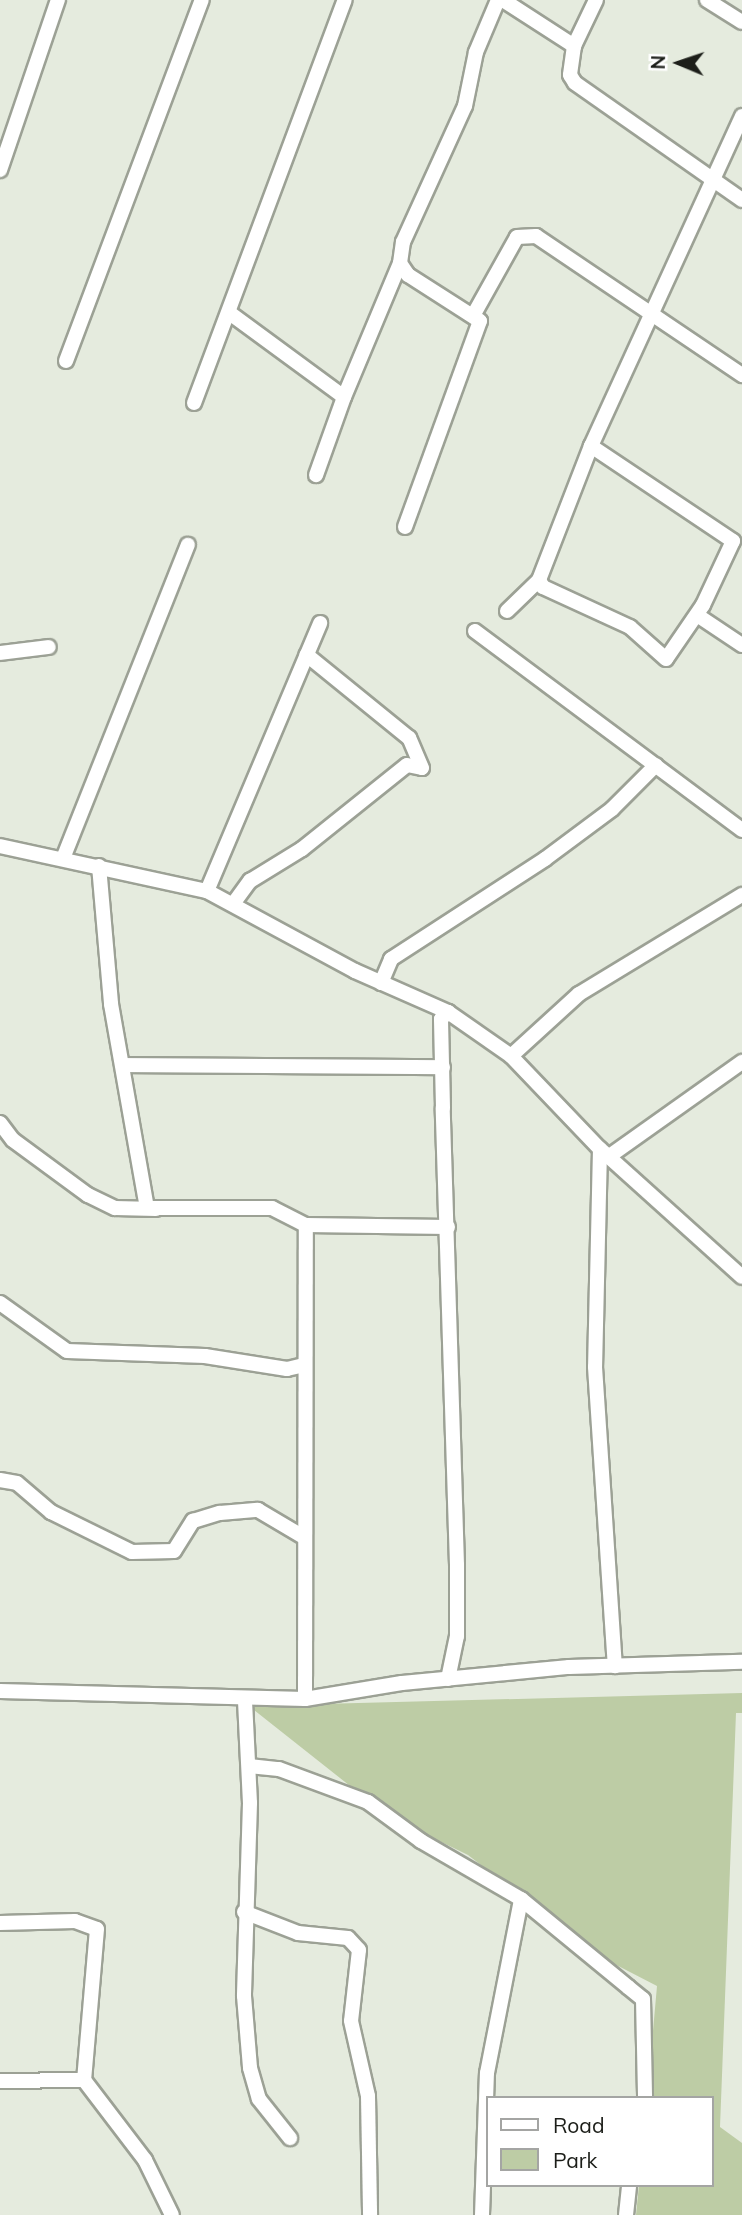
<!DOCTYPE html>
<html>
<head>
<meta charset="utf-8">
<style>
  body { margin:0 }
  #map { position:relative; width:742px; height:2215px; overflow:hidden; background:#e5ebde; font-family:Mulish,sans-serif }
  div>[style] { position:absolute }
  .green>* { inset:0; background:#bdcca5 }
  .roads { filter:drop-shadow(2px 0 #9ca195) drop-shadow(-2px 0 #9ca195) drop-shadow(0 2px #9ca195) drop-shadow(0 -2px #9ca195) }
  .street>* { height:14px; margin:-7px; padding:0 7px; transform-origin:7px; border-radius:7px; background:#fff }
  span { translate:-50% -50%; white-space:nowrap; text-align:center; line-height:1.15; -webkit-text-stroke:7px #fff; paint-order:stroke }
  .legend { position:absolute; left:486px; top:2096px; width:228px; height:91px; box-sizing:border-box; background:#fff; border:2px solid #a4a5a3; margin:0; padding:9px 12px; list-style:none; font-size:21px; color:#1c1e19 }
  .legend li { display:flex; align-items:center; gap:14px; height:35px }
  .legend b { width:35px; border:2px solid #a4a5a3 }
  .north { position:absolute; left:644px; top:28px; width:70px; height:70px; -webkit-text-stroke:5px #fff; paint-order:stroke; rotate:272deg; font-size:19px; font-weight:700; line-height:28px; text-align:center; color:#1c1e19 }
  .north::after { content:''; display:block; margin:auto; width:24px; height:32px; background:#1c1e19; clip-path:polygon(50% 0,100% 100%,50% 72%,0 100%) }
</style>
</head>
<body>
<div id="map">
  <div class="green">
    <i style="clip-path:polygon(742px 1693px,742px 1713px,736px 1713px,720px 2127px,742px 2143px,742px 2215px,636px 2215px,639px 2185px,712px 2185px,712px 2098px,647px 2098px,657px 1986px,597px 1955px,468px 1855px,388px 1816px,249px 1706px)"></i>
  </div>
  <div class="roads">
    <div class="street">
      <i style="left:503px;top:0;width:85px;rotate:32.9deg"></i>
      <i style="left:596px;top:0;width:51px;rotate:115.6deg"></i>
      <i style="left:574px;top:46px;width:29px;rotate:98deg"></i>
      <i style="left:570px;top:75px;width:9px;rotate:58deg"></i>
      <i style="left:575px;top:83px;width:204px;rotate:35deg"></i>
      <i style="left:707px;top:0;width:41px;rotate:32.2deg"></i>
      <i style="left:0;top:170px;width:180px;rotate:-71.2deg"></i>
      <i style="left:231px;top:314px;width:140px;rotate:36.3deg"></i>
      <i style="left:344px;top:397px;width:83px;rotate:109.7deg"></i>
      <i style="left:474px;top:314px;width:88px;rotate:-60.8deg"></i>
      <i style="left:517px;top:237px;width:19px;rotate:-3deg"></i>
      <i style="left:536px;top:236px;width:249px;rotate:34deg"></i>
      <i style="left:66px;top:361px;width:386px;rotate:-69.4deg"></i>
      <i style="left:344px;top:397px;width:145px;rotate:-67.3deg"></i>
      <i style="left:194px;top:403px;width:430px;rotate:-69.5deg"></i>
      <i style="left:591px;top:446px;width:171px;rotate:33.8deg"></i>
      <i style="left:733px;top:541px;width:71px;rotate:115.1deg"></i>
      <i style="left:703px;top:605px;width:65px;rotate:124.4deg"></i>
      <i style="left:666px;top:659px;width:48px;rotate:-138.4deg"></i>
      <i style="left:630px;top:627px;width:96px;rotate:-155.3deg"></i>
      <i style="left:543px;top:587px;width:8px;rotate:-120deg"></i>
      <i style="left:539px;top:580px;width:144px;rotate:-68.8deg"></i>
      <i style="left:591px;top:446px;width:363px;rotate:-65.4deg"></i>
      <i style="left:405px;top:527px;width:219px;rotate:-70deg"></i>
      <i style="left:480px;top:321px;width:85px;rotate:-147.4deg"></i>
      <i style="left:408px;top:275px;width:14px;rotate:-124deg"></i>
      <i style="left:400px;top:263px;width:21px;rotate:-82deg"></i>
      <i style="left:403px;top:242px;width:149px;rotate:-65.5deg"></i>
      <i style="left:465px;top:106px;width:55px;rotate:-78.5deg"></i>
      <i style="left:476px;top:52px;width:56px;rotate:-67.1deg"></i>
      <i style="left:507px;top:611px;width:45px;rotate:-44.1deg"></i>
      <i style="left:697px;top:615px;width:54px;rotate:33.7deg"></i>
      <i style="left:475px;top:631px;width:333px;rotate:36.7deg"></i>
      <i style="left:0;top:653px;width:49px;rotate:-7deg"></i>
      <i style="left:0;top:846px;width:212px;rotate:12.3deg"></i>
      <i style="left:207px;top:891px;width:168px;rotate:28.4deg"></i>
      <i style="left:355px;top:971px;width:102px;rotate:23.8deg"></i>
      <i style="left:448px;top:1012px;width:77px;rotate:34.9deg"></i>
      <i style="left:511px;top:1056px;width:129px;rotate:46.3deg"></i>
      <i style="left:600px;top:1149px;width:191px;rotate:42deg"></i>
      <i style="left:64px;top:856px;width:335px;rotate:-68.3deg"></i>
      <i style="left:99px;top:866px;width:139px;rotate:85deg"></i>
      <i style="left:111px;top:1004px;width:207px;rotate:80deg"></i>
      <i style="left:147px;top:1208px;width:125px"></i>
      <i style="left:272px;top:1208px;width:38px;rotate:27deg"></i>
      <i style="left:306px;top:1225px;width:142px;rotate:0.8deg"></i>
      <i style="left:207px;top:891px;width:291px;rotate:-67.1deg"></i>
      <i style="left:233px;top:904px;width:29px;rotate:-54deg"></i>
      <i style="left:250px;top:881px;width:61px;rotate:-31.6deg"></i>
      <i style="left:302px;top:849px;width:134px;rotate:-38.7deg"></i>
      <i style="left:407px;top:765px;width:15px;rotate:11deg"></i>
      <i style="left:422px;top:768px;width:33px;rotate:-113deg"></i>
      <i style="left:409px;top:738px;width:132px;rotate:-140.9deg"></i>
      <i style="left:381px;top:983px;width:26px;rotate:-67deg"></i>
      <i style="left:391px;top:959px;width:184px;rotate:-33deg"></i>
      <i style="left:545px;top:859px;width:84px;rotate:-36.7deg"></i>
      <i style="left:612px;top:809px;width:62px;rotate:-45deg"></i>
      <i style="left:511px;top:1056px;width:92px;rotate:-42.4deg"></i>
      <i style="left:579px;top:994px;width:191px;rotate:-31.3deg"></i>
      <i style="left:124px;top:1065px;width:319px;rotate:0.4deg"></i>
      <i style="left:0;top:1123px;width:21px;rotate:53deg"></i>
      <i style="left:13px;top:1140px;width:93px;rotate:36.3deg"></i>
      <i style="left:88px;top:1195px;width:30px;rotate:26deg"></i>
      <i style="left:115px;top:1208px;width:41px;rotate:1.4deg"></i>
      <i style="left:600px;top:1149px;width:218px;rotate:91.3deg"></i>
      <i style="left:595px;top:1367px;width:300px;rotate:86.2deg"></i>
      <i style="left:611px;top:1155px;width:161px;rotate:-35.4deg"></i>
      <i style="left:0;top:1303px;width:82px;rotate:35.6deg"></i>
      <i style="left:67px;top:1351px;width:138px;rotate:2.1deg"></i>
      <i style="left:205px;top:1356px;width:83px;rotate:9deg"></i>
      <i style="left:287px;top:1369px;width:17px;rotate:-13deg"></i>
      <i style="left:0;top:1480px;width:17px;rotate:10deg"></i>
      <i style="left:17px;top:1483px;width:45px;rotate:40.5deg"></i>
      <i style="left:51px;top:1512px;width:90px;rotate:26.3deg"></i>
      <i style="left:132px;top:1552px;width:42px;rotate:-1.4deg"></i>
      <i style="left:174px;top:1551px;width:36px;rotate:-58deg"></i>
      <i style="left:193px;top:1521px;width:28px;rotate:-17deg"></i>
      <i style="left:220px;top:1513px;width:38px;rotate:-5deg"></i>
      <i style="left:258px;top:1510px;width:51px;rotate:30.6deg"></i>
      <i style="left:448px;top:1679px;width:44px;rotate:-78.2deg"></i>
      <i style="left:457px;top:1636px;width:71px;rotate:-90deg"></i>
      <i style="left:457px;top:1565px;width:457px;rotate:-91.8deg"></i>
      <i style="left:443px;top:1108px;width:89px;rotate:-91.3deg"></i>
      <i style="left:441px;top:1019px;width:10px;rotate:-45deg"></i>
      <i style="left:0;top:1691px;width:305px;rotate:1.5deg"></i>
      <i style="left:305px;top:1699px;width:98px;rotate:-9.4deg"></i>
      <i style="left:402px;top:1683px;width:168px;rotate:-5.5deg"></i>
      <i style="left:569px;top:1667px;width:173px;rotate:-1.7deg"></i>
      <i style="left:305px;top:1699px;width:474px;rotate:-89.9deg"></i>
      <i style="left:245px;top:1701px;width:102px;rotate:87.2deg"></i>
      <i style="left:250px;top:1803px;width:193px;rotate:91.8deg"></i>
      <i style="left:244px;top:1996px;width:72px;rotate:85.2deg"></i>
      <i style="left:250px;top:2068px;width:32px;rotate:74deg"></i>
      <i style="left:259px;top:2099px;width:50px;rotate:51.5deg"></i>
      <i style="left:249px;top:1766px;width:30px;rotate:6deg"></i>
      <i style="left:279px;top:1769px;width:95px;rotate:20.3deg"></i>
      <i style="left:368px;top:1802px;width:66px;rotate:36.3deg"></i>
      <i style="left:421px;top:1841px;width:116px;rotate:30.1deg"></i>
      <i style="left:521px;top:1899px;width:139px;rotate:39.4deg"></i>
      <i style="left:628px;top:1987px;width:19px;rotate:39deg"></i>
      <i style="left:643px;top:1999px;width:99px;rotate:88.8deg"></i>
      <i style="left:244px;top:1912px;width:58px;rotate:21.3deg"></i>
      <i style="left:298px;top:1933px;width:50px;rotate:5.7deg"></i>
      <i style="left:348px;top:1938px;width:16px;rotate:47deg"></i>
      <i style="left:359px;top:1950px;width:71px;rotate:96.4deg"></i>
      <i style="left:351px;top:2021px;width:77px;rotate:77.2deg"></i>
      <i style="left:368px;top:2096px;width:119px;rotate:89deg"></i>
      <i style="left:0;top:1923px;width:75px;rotate:-1.5deg"></i>
      <i style="left:75px;top:1921px;width:23px;rotate:20deg"></i>
      <i style="left:97px;top:1929px;width:152px;rotate:94.9deg"></i>
      <i style="left:84px;top:2080px;width:101px;rotate:52.7deg"></i>
      <i style="left:145px;top:2160px;width:61px;rotate:63.9deg"></i>
      <i style="left:0;top:2081px;width:84px;rotate:-0.7deg"></i>
      <i style="left:482px;top:2215px;width:142px;rotate:-88deg"></i>
      <i style="left:487px;top:2073px;width:177px;rotate:-78.9deg"></i>
      <i style="left:626px;top:2215px;width:30px;rotate:-84deg"></i>
    </div>
  </div>
  <ul class="legend">
  <li><b style="height:9px;background:#fff"></b>Road</li>
  <li><b style="height:19px;background:#bdcca5"></b>Park</li>
  </ul>
  <div class="north">N</div>
</div>
</body>
</html>
